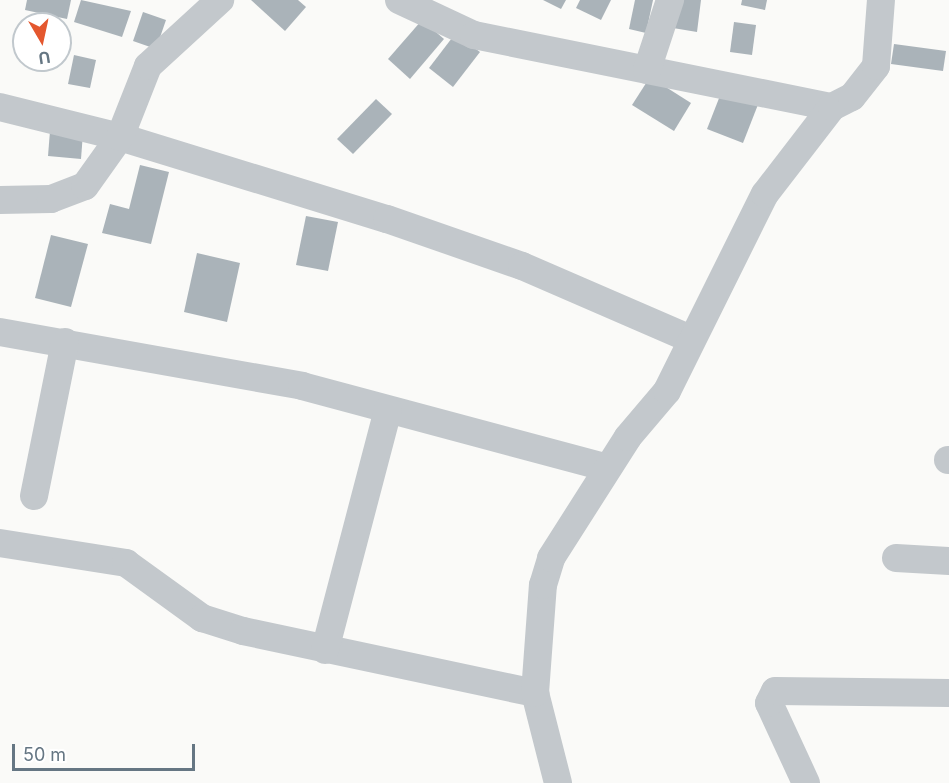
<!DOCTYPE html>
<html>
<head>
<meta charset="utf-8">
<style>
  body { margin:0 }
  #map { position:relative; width:949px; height:783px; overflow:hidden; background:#fafaf8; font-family:Inter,sans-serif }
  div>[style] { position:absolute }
  .building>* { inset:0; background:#aab3b9 }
  .minor>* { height:28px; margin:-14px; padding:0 14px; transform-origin:14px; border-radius:14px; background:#c3c8cc }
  span { translate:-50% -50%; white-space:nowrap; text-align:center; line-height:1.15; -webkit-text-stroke:6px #fff; paint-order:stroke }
  .north { position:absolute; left:12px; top:12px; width:60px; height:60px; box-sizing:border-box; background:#fff; border:2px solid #c1c8cd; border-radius:50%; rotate:171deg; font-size:16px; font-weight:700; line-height:24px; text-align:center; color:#657683 }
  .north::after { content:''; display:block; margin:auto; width:21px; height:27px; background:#e4572e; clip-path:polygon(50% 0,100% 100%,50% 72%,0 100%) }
  .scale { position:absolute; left:12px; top:744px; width:183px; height:27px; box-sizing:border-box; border:3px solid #657683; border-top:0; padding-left:8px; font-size:18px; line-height:21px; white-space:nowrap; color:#657683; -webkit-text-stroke:4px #fff; paint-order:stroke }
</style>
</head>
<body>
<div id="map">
  <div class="building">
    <i style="clip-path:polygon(27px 0,71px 0,67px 19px,25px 10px)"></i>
    <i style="clip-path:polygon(81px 0,131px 11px,122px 37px,74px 22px)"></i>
    <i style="clip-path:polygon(251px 0,298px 0,306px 7px,285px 31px)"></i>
    <i style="clip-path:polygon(543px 0,566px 0,561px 9px)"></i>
    <i style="clip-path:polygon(580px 0,611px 0,601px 20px,576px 8px)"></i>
    <i style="clip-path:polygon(635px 0,653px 0,646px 33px,629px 29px)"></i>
    <i style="clip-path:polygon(678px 0,701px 0,697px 32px,673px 28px)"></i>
    <i style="clip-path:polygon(742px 0,767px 0,765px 10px,741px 5px)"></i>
    <i style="clip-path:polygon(143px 12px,166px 20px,156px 49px,133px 41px)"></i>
    <i style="clip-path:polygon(422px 20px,444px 39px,410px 79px,388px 59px)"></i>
    <i style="clip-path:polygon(734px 22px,756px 25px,752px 55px,730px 52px)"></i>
    <i style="clip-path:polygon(455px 34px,480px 52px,453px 87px,429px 68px)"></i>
    <i style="clip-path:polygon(894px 44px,946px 51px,943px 71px,891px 64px)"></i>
    <i style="clip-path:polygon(74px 55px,96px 60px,90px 88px,68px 84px)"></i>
    <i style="clip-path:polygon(650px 77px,691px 103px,674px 131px,632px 105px)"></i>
    <i style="clip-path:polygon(723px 88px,759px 102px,743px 143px,707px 129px)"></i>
    <i style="clip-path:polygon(376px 99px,392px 114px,353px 154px,337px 139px)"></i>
    <i style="clip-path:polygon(50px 131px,83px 133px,81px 159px,48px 156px)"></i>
    <i style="clip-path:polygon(140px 165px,169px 172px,151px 244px,102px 233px,110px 204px,129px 209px)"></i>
    <i style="clip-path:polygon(306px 216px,338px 222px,328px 271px,296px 265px)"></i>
    <i style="clip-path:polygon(51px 235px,88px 244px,71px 307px,35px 298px)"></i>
    <i style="clip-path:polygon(197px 253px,240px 263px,227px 322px,184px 312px)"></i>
  </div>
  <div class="minor">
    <i style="left:399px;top:0;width:83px;rotate:25deg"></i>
    <i style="left:474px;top:35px;width:365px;rotate:11.4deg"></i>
    <i style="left:647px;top:70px;width:74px;rotate:-71.8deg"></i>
    <i style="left:0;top:107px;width:124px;rotate:14deg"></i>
    <i style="left:120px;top:137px;width:279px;rotate:17.1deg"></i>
    <i style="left:387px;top:219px;width:143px;rotate:19.2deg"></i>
    <i style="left:522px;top:266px;width:184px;rotate:23.4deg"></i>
    <i style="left:0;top:200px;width:51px;rotate:-1.1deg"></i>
    <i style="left:51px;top:199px;width:36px;rotate:-21deg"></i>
    <i style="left:85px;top:186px;width:60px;rotate:-54.5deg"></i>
    <i style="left:120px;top:137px;width:76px;rotate:-68.5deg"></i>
    <i style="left:148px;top:66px;width:98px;rotate:-42.5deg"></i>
    <i style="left:0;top:332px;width:307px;rotate:10.1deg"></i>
    <i style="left:302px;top:386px;width:316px;rotate:15deg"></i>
    <i style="left:948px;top:460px;width:1px"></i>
    <i style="left:34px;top:496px;width:157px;rotate:-78.6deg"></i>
    <i style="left:0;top:543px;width:128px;rotate:9deg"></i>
    <i style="left:126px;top:563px;width:94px;rotate:35.9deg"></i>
    <i style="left:202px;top:618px;width:43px;rotate:17.6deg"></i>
    <i style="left:243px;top:631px;width:299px;rotate:12deg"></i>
    <i style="left:896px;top:558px;width:53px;rotate:3.2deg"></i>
    <i style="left:325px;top:650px;width:248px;rotate:-75.3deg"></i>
    <i style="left:558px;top:783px;width:93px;rotate:-104.3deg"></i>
    <i style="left:535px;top:693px;width:108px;rotate:-85.8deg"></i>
    <i style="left:543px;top:585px;width:28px;rotate:-73deg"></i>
    <i style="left:551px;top:558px;width:143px;rotate:-57.5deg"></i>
    <i style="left:628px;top:437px;width:60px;rotate:-49.7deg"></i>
    <i style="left:667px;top:391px;width:220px;rotate:-63.6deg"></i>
    <i style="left:765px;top:194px;width:110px;rotate:-52.4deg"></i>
    <i style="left:832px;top:107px;width:22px;rotate:-27deg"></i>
    <i style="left:852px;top:97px;width:39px;rotate:-52deg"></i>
    <i style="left:876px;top:66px;width:66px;rotate:-85.7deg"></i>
    <i style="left:806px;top:783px;width:88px;rotate:-114.8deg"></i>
    <i style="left:769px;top:703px;width:13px;rotate:-63deg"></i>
    <i style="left:775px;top:691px;width:174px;rotate:0.7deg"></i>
  </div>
  <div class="north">U</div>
  <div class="scale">50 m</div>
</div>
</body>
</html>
